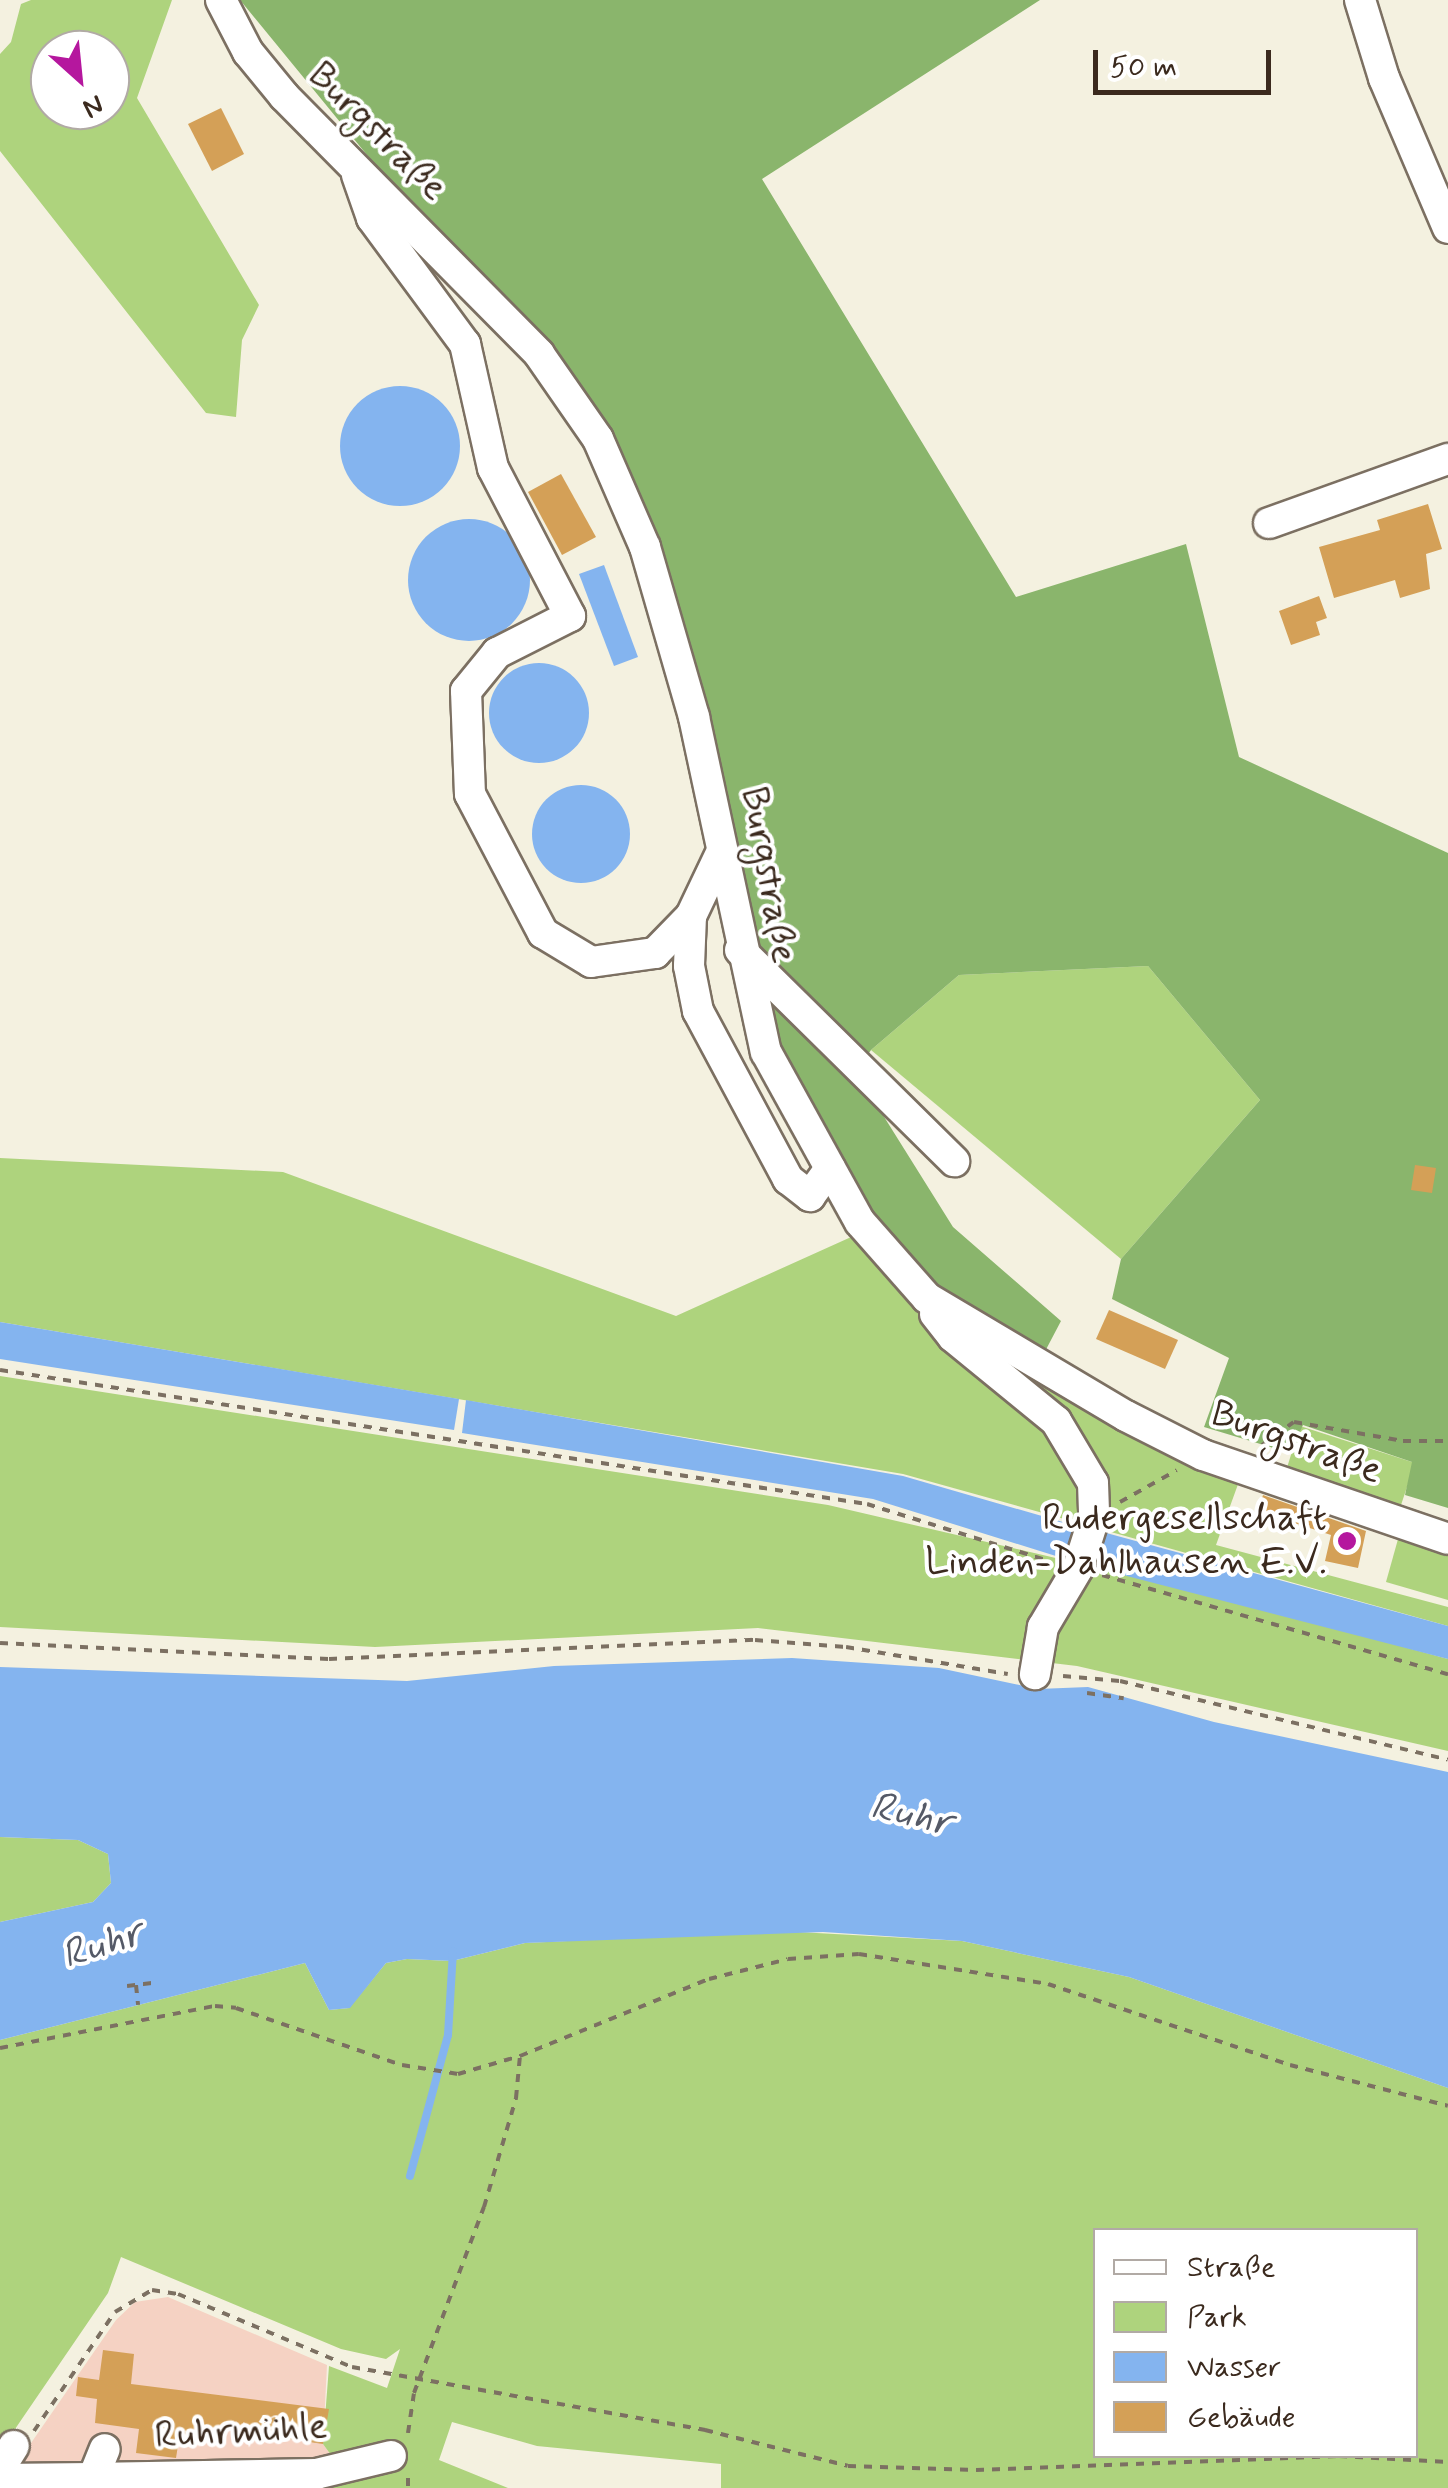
<!DOCTYPE html>
<html>
<head>
<meta charset="utf-8">
<style>
  body { margin:0 }
  #map { position:relative; width:1448px; height:2488px; overflow:hidden; background:#f4f1e0; font-family:Mynerve,sans-serif }
  div>[style] { position:absolute }
  .built>* { inset:0; background:#f5d2c3 }
  .green>* { inset:0; background:#aed37d }
  .forest>* { inset:0; background:#8ab56c }
  .water>* { inset:0; background:#84b4ef }
  .round { border-radius:50% }
  .stream>* { height:8px; margin:-4px; padding:0 4px; transform-origin:4px; border-radius:4px; background:#84b4ef }
  .building>* { inset:0; background:#d4a057 }
  .path>* { height:4px; margin-top:-2px; transform-origin:0; background:repeating-linear-gradient(90deg,#7c7062 0 8px,transparent 0 16px) }
  .roads { filter:drop-shadow(2px 0 #7c7062) drop-shadow(-2px 0 #7c7062) drop-shadow(0 2px #7c7062) drop-shadow(0 -2px #7c7062) }
  .minor>* { height:30px; margin:-15px; padding:0 15px; transform-origin:15px; border-radius:15px; background:#fff }
  .dots>* { width:28px; height:28px; translate:-50% -50%; box-sizing:border-box; border:5px solid #fff; border-radius:50% }
  span { translate:-50% -50%; white-space:nowrap; text-align:center; line-height:1.15; -webkit-text-stroke:8px #fff; paint-order:stroke }
  .street-label { font-size:38px; color:#3b2a1e }
  .poi-label { font-size:38px; color:#3b2a1e }
  .right { translate:-100% -50%; text-align:right }
  .water-label { font-size:40px; color:#555a67; font-style:italic }
  .legend { position:absolute; left:1093px; top:2228px; width:325px; height:230px; box-sizing:border-box; background:#fff; border:2px solid #b1aaa5; margin:0; padding:12px 18px; list-style:none; font-size:30px; color:#3b2a1e }
  .legend li { display:flex; align-items:center; gap:20px; height:50px }
  .legend b { width:50px; border:2px solid #b1aaa5 }
  .north { position:absolute; left:30px; top:30px; width:100px; height:100px; box-sizing:border-box; background:#fff; border:2px solid #b1aaa5; border-radius:50%; rotate:153deg; font-size:28px; font-weight:700; line-height:40px; text-align:center; color:#3b2a1e }
  .north::after { content:''; display:block; margin:auto; width:35px; height:45px; background:#b5179e; clip-path:polygon(50% 0,100% 100%,50% 72%,0 100%) }
  .scale { position:absolute; left:1093px; top:50px; width:178px; height:45px; box-sizing:border-box; border:5px solid #3b2a1e; border-top:0; padding-left:12px; font-size:30px; line-height:35px; white-space:nowrap; color:#3b2a1e; -webkit-text-stroke:8px #fff; paint-order:stroke }
</style>
</head>
<body>
<div id="map">
  <div class="built">
    <i style="clip-path:polygon(168px 2297px,327px 2365px,323px 2444px,344px 2473px,331px 2488px,89px 2488px,11px 2472px,116px 2320px,135px 2302px)"></i>
  </div>
  <div class="green">
    <i style="clip-path:polygon(evenodd,31px 0,172px 0,137px 98px,259px 305px,242px 340px,236px 417px,206px 413px,0 151px,0 54px,11px 42px,21px 4px,31px 0,50px 50px,110px 50px,110px 110px,50px 110px,50px 50px)"></i>
    <i style="clip-path:polygon(1148px 966px,1260px 1100px,1121px 1259px,871px 1050px,959px 975px)"></i>
    <i style="clip-path:polygon(0 1158px,283px 1172px,676px 1316px,860px 1233px,937px 1302px,1241px 1476px,1216px 1545px,1448px 1607px,1448px 1626px,903px 1474px,0 1322px)"></i>
    <i style="clip-path:polygon(0 1376px,828px 1505px,1223px 1597px,1448px 1659px,1448px 1751px,1077px 1666px,758px 1628px,375px 1647px,0 1627px)"></i>
    <i style="clip-path:polygon(1300px 1426px,1415px 1463px,1399px 1511px,1285px 1474px)"></i>
    <i style="clip-path:polygon(1400px 1532px,1448px 1546px,1448px 1600px,1386px 1582px)"></i>
    <i style="clip-path:polygon(0 1837px,78px 1840px,108px 1854px,111px 1883px,93px 1902px,0 1922px)"></i>
    <i style="clip-path:polygon(evenodd,780px 1931px,962px 1941px,1129px 1977px,1448px 2088px,1448px 2488px,721px 2488px,721px 2464px,537px 2446px,452px 2422px,439px 2460px,508px 2488px,331px 2488px,344px 2473px,323px 2444px,329px 2366px,387px 2388px,400px 2349px,386px 2359px,341px 2349px,121px 2257px,108px 2293px,0 2451px,0 2040px,305px 1963px,329px 2010px,349px 2008px,386px 1963px,407px 1959px,452px 1961px,525px 1943px,780px 1931px,1096px 2230px,1416px 2230px,1416px 2456px,1096px 2456px,1096px 2230px)"></i>
  </div>
  <div class="forest">
    <i style="clip-path:polygon(240px 0,1040px 0,762px 179px,1016px 597px,1186px 544px,1239px 757px,1448px 853px,1448px 1508px,1405px 1495px,1412px 1462px,1303px 1425px,1290px 1453px,1204px 1427px,1229px 1358px,1112px 1299px,1121px 1259px,1260px 1100px,1148px 966px,959px 975px,871px 1050px,856px 1072px,953px 1227px,1061px 1321px,1041px 1359px,937px 1302px,868px 1227px,783px 1082px,746px 946px,727px 789px,630px 476px)"></i>
  </div>
  <div class="water">
    <i class="round" style="left:340px;top:386px;width:120px;height:120px"></i>
    <i class="round" style="left:408px;top:519px;width:122px;height:122px"></i>
    <i style="clip-path:polygon(604px 565px,638px 657px,614px 666px,579px 574px)"></i>
    <i class="round" style="left:489px;top:663px;width:100px;height:100px"></i>
    <i class="round" style="left:532px;top:785px;width:98px;height:98px"></i>
    <i style="clip-path:polygon(0 1322px,459px 1399px,454px 1430px,0 1359px)"></i>
    <i style="clip-path:polygon(466px 1400px,903px 1476px,1087px 1529px,1075px 1562px,873px 1499px,462px 1433px)"></i>
    <i style="clip-path:polygon(1099px 1531px,1448px 1626px,1448px 1659px,1088px 1566px)"></i>
    <i style="clip-path:polygon(792px 1658px,939px 1668px,1038px 1689px,1088px 1687px,1214px 1722px,1448px 1772px,1448px 2088px,1129px 1977px,962px 1941px,823px 1932px,525px 1943px,452px 1961px,407px 1959px,386px 1963px,350px 2008px,329px 2010px,305px 1963px,0 2040px,0 1922px,93px 1902px,111px 1883px,108px 1854px,78px 1840px,0 1837px,0 1667px,407px 1681px,554px 1666px)"></i>
  </div>
  <div class="stream">
    <i style="left:410px;top:2176px;width:146px;rotate:-74.9deg"></i>
    <i style="left:448px;top:2035px;width:84px;rotate:-86.6deg"></i>
  </div>
  <div class="building">
    <i style="clip-path:polygon(221px 108px,244px 154px,212px 171px,188px 124px)"></i>
    <i style="clip-path:polygon(561px 474px,596px 537px,562px 555px,528px 492px)"></i>
    <i style="clip-path:polygon(1428px 504px,1442px 549px,1426px 554px,1430px 589px,1400px 598px,1395px 580px,1334px 598px,1319px 547px,1380px 530px,1377px 520px)"></i>
    <i style="clip-path:polygon(1319px 596px,1327px 618px,1316px 622px,1320px 635px,1291px 645px,1279px 611px)"></i>
    <i style="clip-path:polygon(1415px 1165px,1436px 1168px,1432px 1193px,1411px 1190px)"></i>
    <i style="clip-path:polygon(1109px 1310px,1178px 1340px,1165px 1369px,1096px 1339px)"></i>
    <i style="clip-path:polygon(1263px 1495px,1366px 1531px,1358px 1568px,1325px 1561px,1331px 1535px,1258px 1511px)"></i>
    <i style="clip-path:polygon(103px 2350px,134px 2354px,131px 2384px,329px 2409px,323px 2444px,209px 2427px,208px 2437px,180px 2433px,176px 2458px,136px 2453px,139px 2429px,95px 2423px,97px 2399px,76px 2396px,78px 2377px,99px 2380px)"></i>
  </div>
  <div class="path">
    <i style="left:0;top:1370px;width:877px;rotate:8.79deg"></i>
    <i style="left:867px;top:1504px;width:191px;rotate:17.4deg"></i>
    <i style="left:1262px;top:1445px;width:39px;rotate:-36deg"></i>
    <i style="left:1294px;top:1422px;width:111px;rotate:9.9deg"></i>
    <i style="left:1403px;top:1441px;width:45px"></i>
    <i style="left:1120px;top:1502px;width:65px;rotate:-29.3deg"></i>
    <i style="left:1102px;top:1575px;width:360px;rotate:16deg"></i>
    <i style="left:0;top:1643px;width:329px;rotate:2.8deg"></i>
    <i style="left:329px;top:1659px;width:426px;rotate:-2.6deg"></i>
    <i style="left:755px;top:1640px;width:91px;rotate:4.4deg"></i>
    <i style="left:846px;top:1647px;width:164px;rotate:9.5deg"></i>
    <i style="left:1063px;top:1676px;width:57px;rotate:5deg"></i>
    <i style="left:1120px;top:1681px;width:337px;rotate:13.5deg"></i>
    <i style="left:1087px;top:1693px;width:37px;rotate:8deg"></i>
    <i style="left:136px;top:1985px;width:20px;rotate:84deg"></i>
    <i style="left:127px;top:1986px;width:25px;rotate:-7deg"></i>
    <i style="left:0;top:2048px;width:219px;rotate:-11.1deg"></i>
    <i style="left:215px;top:2006px;width:21px;rotate:5deg"></i>
    <i style="left:236px;top:2008px;width:176px;rotate:19deg"></i>
    <i style="left:402px;top:2065px;width:57px;rotate:9.1deg"></i>
    <i style="left:458px;top:2074px;width:65px;rotate:-16.2deg"></i>
    <i style="left:520px;top:2056px;width:204px;rotate:-22.2deg"></i>
    <i style="left:709px;top:1979px;width:81px;rotate:-14.2deg"></i>
    <i style="left:788px;top:1959px;width:71px;rotate:-4deg"></i>
    <i style="left:859px;top:1954px;width:191px;rotate:9deg"></i>
    <i style="left:1048px;top:1984px;width:255px;rotate:18.5deg"></i>
    <i style="left:1290px;top:2065px;width:163px;rotate:14.5deg"></i>
    <i style="left:34px;top:2431px;width:144px;rotate:-55.8deg"></i>
    <i style="left:115px;top:2312px;width:43px;rotate:-30.7deg"></i>
    <i style="left:152px;top:2290px;width:26px;rotate:9deg"></i>
    <i style="left:178px;top:2294px;width:189px;rotate:22.8deg"></i>
    <i style="left:352px;top:2367px;width:359px;rotate:10.1deg"></i>
    <i style="left:705px;top:2430px;width:147px;rotate:14.1deg"></i>
    <i style="left:848px;top:2466px;width:128px;rotate:1.8deg"></i>
    <i style="left:976px;top:2470px;width:363px;rotate:-2.2deg"></i>
    <i style="left:1339px;top:2456px;width:109px;rotate:3.2deg"></i>
    <i style="left:408px;top:2433px;width:40px;rotate:-81.5deg"></i>
    <i style="left:414px;top:2393px;width:199px;rotate:-69.4deg"></i>
    <i style="left:484px;top:2207px;width:114px;rotate:-73.6deg"></i>
    <i style="left:516px;top:2098px;width:42px;rotate:-84.6deg"></i>
    <i style="left:408px;top:2478px;width:10px;rotate:90deg"></i>
  </div>
  <div class="roads">
    <div class="minor">
      <i style="left:221px;top:0;width:59px;rotate:62.6deg"></i>
      <i style="left:248px;top:52px;width:57px;rotate:50.7deg"></i>
      <i style="left:284px;top:96px;width:363px;rotate:45.3deg"></i>
      <i style="left:539px;top:354px;width:103px;rotate:55.2deg"></i>
      <i style="left:598px;top:439px;width:118px;rotate:66.5deg"></i>
      <i style="left:645px;top:547px;width:177px;rotate:73.9deg"></i>
      <i style="left:694px;top:717px;width:343px;rotate:77.9deg"></i>
      <i style="left:766px;top:1052px;width:194px;rotate:61.1deg"></i>
      <i style="left:860px;top:1222px;width:101px;rotate:48.6deg"></i>
      <i style="left:927px;top:1298px;width:231px;rotate:30.7deg"></i>
      <i style="left:1126px;top:1416px;width:86px;rotate:26.9deg"></i>
      <i style="left:1203px;top:1455px;width:259px;rotate:18.9deg"></i>
      <i style="left:1360px;top:0;width:82px;rotate:72.9deg"></i>
      <i style="left:1384px;top:78px;width:163px;rotate:66.9deg"></i>
      <i style="left:357px;top:175px;width:46px;rotate:70.8deg"></i>
      <i style="left:372px;top:218px;width:157px;rotate:53.6deg"></i>
      <i style="left:465px;top:344px;width:127px;rotate:77.3deg"></i>
      <i style="left:493px;top:468px;width:167px;rotate:62.5deg"></i>
      <i style="left:570px;top:616px;width:82px;rotate:153.1deg"></i>
      <i style="left:497px;top:653px;width:49px;rotate:129.2deg"></i>
      <i style="left:466px;top:691px;width:103px;rotate:87.8deg"></i>
      <i style="left:470px;top:794px;width:157px;rotate:62.3deg"></i>
      <i style="left:543px;top:933px;width:56px;rotate:31.1deg"></i>
      <i style="left:591px;top:962px;width:65px;rotate:-8deg"></i>
      <i style="left:655px;top:953px;width:52px;rotate:-45.8deg"></i>
      <i style="left:691px;top:916px;width:70px;rotate:-64.5deg"></i>
      <i style="left:1269px;top:523px;width:190px;rotate:-19.7deg"></i>
      <i style="left:691px;top:916px;width:50px;rotate:92.3deg"></i>
      <i style="left:689px;top:966px;width:46px;rotate:78.7deg"></i>
      <i style="left:698px;top:1011px;width:191px;rotate:61.8deg"></i>
      <i style="left:788px;top:1179px;width:28px;rotate:38deg"></i>
      <i style="left:810px;top:1196px;width:34px;rotate:-54deg"></i>
      <i style="left:740px;top:950px;width:301px;rotate:44.6deg"></i>
      <i style="left:935px;top:1314px;width:29px;rotate:52deg"></i>
      <i style="left:953px;top:1337px;width:133px;rotate:39.2deg"></i>
      <i style="left:1056px;top:1421px;width:72px;rotate:59.2deg"></i>
      <i style="left:1093px;top:1483px;width:35px;rotate:88deg"></i>
      <i style="left:1094px;top:1518px;width:52px;rotate:107.7deg"></i>
      <i style="left:1078px;top:1568px;width:69px;rotate:120.7deg"></i>
      <i style="left:1043px;top:1627px;width:48px;rotate:99.7deg"></i>
      <i style="left:0;top:2468px;width:26px;rotate:-58deg"></i>
      <i style="left:93px;top:2478px;width:223px;rotate:-1deg"></i>
      <i style="left:316px;top:2474px;width:77px;rotate:-13.5deg"></i>
      <i style="left:0;top:2479px;width:93px;rotate:-0.6deg"></i>
      <i style="left:93px;top:2478px;width:31px;rotate:-68deg"></i>
    </div>
  </div>
  <div class="dots">
    <i style="left:1347px;top:1541px;background:#b5179e"></i>
  </div>
  <div class="street-label">
    <span style="left:377px;top:132px;rotate:45deg">Burgstraße</span>
    <span style="left:768px;top:875px;rotate:80deg">Burgstraße</span>
    <span style="left:1296px;top:1443px;rotate:20deg">Burgstraße</span>
    <span style="left:241px;top:2432px;rotate:-3deg">Ruhrmühle</span>
  </div>
  <div class="poi-label">
    <span class="right" style="left:1327px;top:1541px">Rudergesellschaft<br>Linden-Dahlhausen E.V.</span>
  </div>
  <div class="water-label">
    <span style="left:911px;top:1815px;rotate:13deg">Ruhr</span>
    <span style="left:102px;top:1945px;rotate:-18deg">Ruhr</span>
  </div>
  <ul class="legend">
  <li><b style="height:12px;background:#fff"></b>Straße</li>
  <li><b style="height:28px;background:#aed37d"></b>Park</li>
  <li><b style="height:28px;background:#84b4ef"></b>Wasser</li>
  <li><b style="height:28px;background:#d4a057"></b>Gebäude</li>
  </ul>
  <div class="north">N</div>
  <div class="scale">50 m</div>
</div>
</body>
</html>
